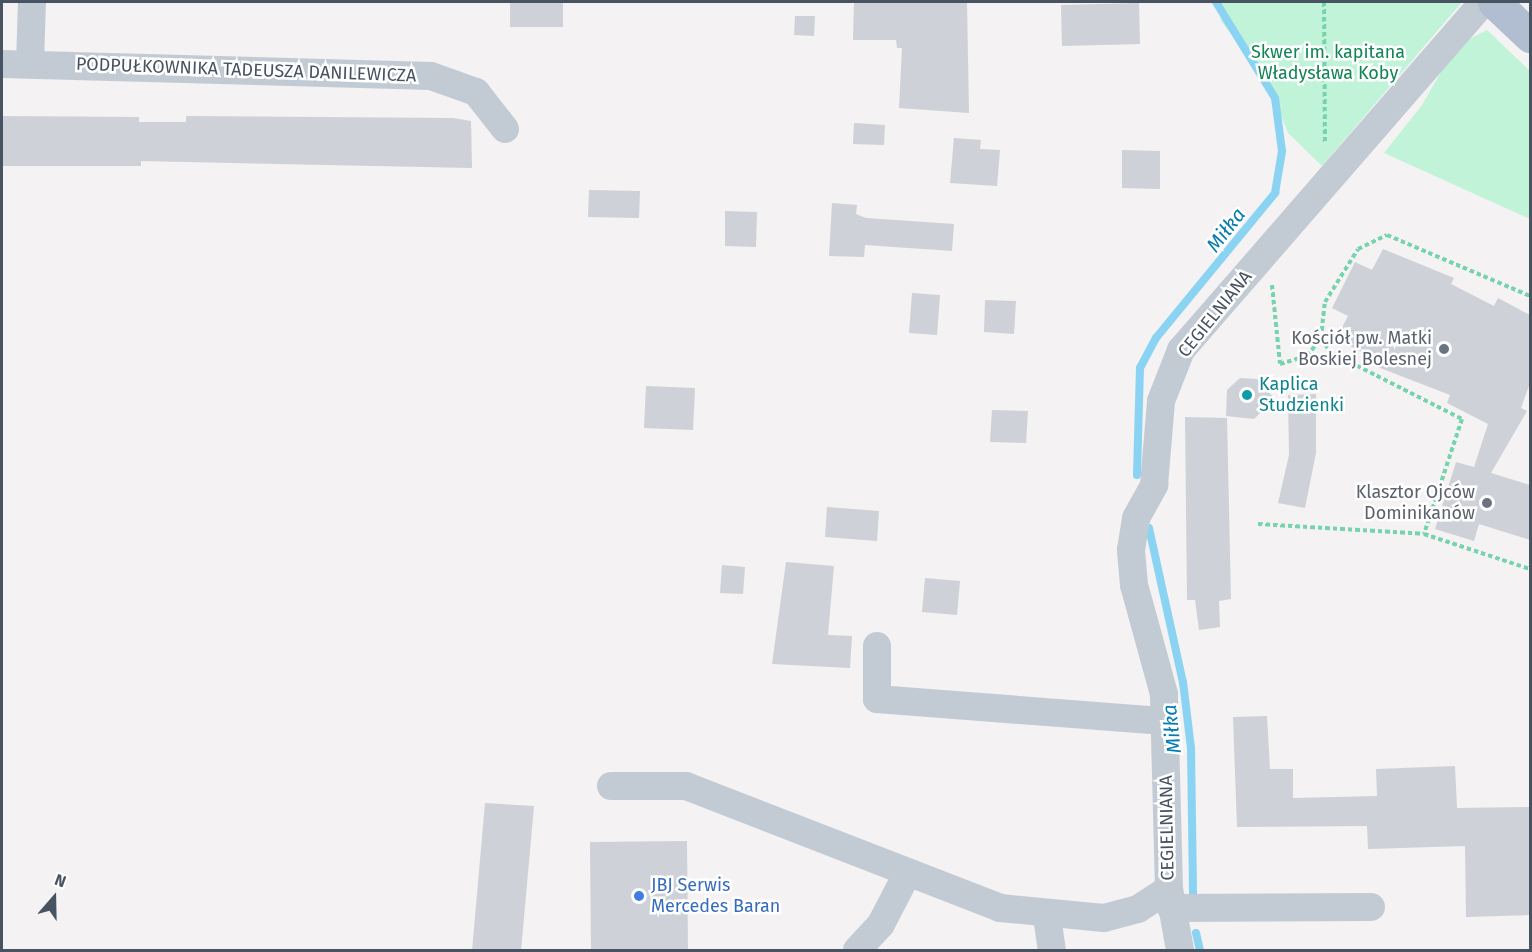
<!DOCTYPE html>
<html>
<head>
<meta charset="utf-8">
<style>
  body { margin:0 }
  #map { position:relative; width:1532px; height:952px; overflow:hidden; background:#f4f2f2; font-family:"Fira Sans",sans-serif }
  div>[style] { position:absolute }
  .green>* { inset:0; background:#c0f3d8 }
  .stream>* { height:8px; margin:-4px; padding:0 4px; transform-origin:4px; border-radius:4px; background:#8bd3f2 }
  .building>* { inset:0; background:#ced1d7 }
  .path>* { height:4px; margin-top:-2px; transform-origin:0; background:repeating-linear-gradient(90deg,#75d3ae 0 4.5px,transparent 0 7.5px) }
  .minor>* { height:28px; margin:-14px; padding:0 14px; transform-origin:14px; border-radius:14px; background:#c2cbd4 }
  .major>* { height:33px; margin:-16.5px; padding:0 16.5px; transform-origin:16.5px; border-radius:16.5px; background:#b1bed2 }
  .dots>* { width:16px; height:16px; translate:-50% -50%; box-sizing:border-box; border:3px solid #fff; border-radius:50% }
  span { translate:-50% -50%; white-space:nowrap; text-align:center; line-height:1.15; -webkit-text-stroke:5px #fff; paint-order:stroke }
  .park-label { font-size:18px; color:#128455 }
  .street-label { font-size:18px; color:#485361 }
  .worship-label { font-size:18px; color:#5b616d }
  .right { translate:-100% -50%; text-align:right }
  .culture-label { font-size:18px; color:#0d838f }
  .left { translate:0 -50%; text-align:left }
  .shop-label { font-size:18px; color:#366cbe }
  .water-label { font-size:20px; color:#057cb1; font-style:italic }
  .frame { position:absolute; inset:0; border:3px solid #485361; pointer-events:none }
  .north { position:absolute; left:24px; top:868px; width:60px; height:60px; -webkit-text-stroke:4px #fff; paint-order:stroke; rotate:20deg; font-size:16px; font-weight:700; line-height:24px; text-align:center; color:#485361 }
  .north::after { content:''; display:block; margin:auto; width:21px; height:27px; background:#485361; clip-path:polygon(50% 0,100% 100%,50% 72%,0 100%) }
</style>
</head>
<body>
<div id="map">
  <div class="green">
    <i style="clip-path:polygon(1218px 2px,1462px 2px,1322px 166px,1288px 133px,1267px 80px,1221px 21px)"></i>
    <i style="clip-path:polygon(1487px 30px,1530px 71px,1530px 219px,1384px 153px,1422px 105px,1456px 46px)"></i>
  </div>
  <div class="stream">
    <i style="left:1137px;top:475px;width:107px;rotate:-88.4deg"></i>
    <i style="left:1140px;top:368px;width:34px;rotate:-62deg"></i>
    <i style="left:1156px;top:338px;width:188px;rotate:-50.6deg"></i>
    <i style="left:1275px;top:193px;width:43px;rotate:-80.5deg"></i>
    <i style="left:1282px;top:151px;width:53px;rotate:-97.5deg"></i>
    <i style="left:1275px;top:98px;width:113px;rotate:-121.6deg"></i>
    <i style="left:1149px;top:528px;width:158px;rotate:77.6deg"></i>
    <i style="left:1183px;top:682px;width:66px;rotate:83.1deg"></i>
    <i style="left:1191px;top:748px;width:146px;rotate:89.2deg"></i>
    <i style="left:1196px;top:933px;width:17px;rotate:77deg"></i>
  </div>
  <div class="building">
    <i style="clip-path:polygon(510px 2px,563px 2px,563px 27px,510px 27px)"></i>
    <i style="clip-path:polygon(854px 2px,967px 2px,969px 113px,899px 108px,902px 48px,897px 48px,896px 40px,853px 40px)"></i>
    <i style="clip-path:polygon(1139px 3px,1140px 44px,1062px 46px,1061px 5px)"></i>
    <i style="clip-path:polygon(795px 16px,815px 16px,814px 36px,794px 35px)"></i>
    <i style="clip-path:polygon(2px 116px,139px 117px,139px 122px,186px 122px,186px 116px,453px 118px,471px 121px,472px 168px,141px 161px,141px 166px,2px 166px)"></i>
    <i style="clip-path:polygon(854px 123px,885px 125px,884px 145px,853px 144px)"></i>
    <i style="clip-path:polygon(954px 138px,981px 140px,980px 149px,1000px 150px,997px 186px,950px 183px)"></i>
    <i style="clip-path:polygon(1122px 150px,1160px 151px,1160px 189px,1122px 188px)"></i>
    <i style="clip-path:polygon(589px 190px,640px 191px,639px 218px,588px 217px)"></i>
    <i style="clip-path:polygon(832px 203px,857px 205px,856px 214px,866px 218px,954px 224px,952px 251px,865px 245px,864px 257px,829px 256px)"></i>
    <i style="clip-path:polygon(725px 211px,757px 212px,756px 247px,725px 246px)"></i>
    <i style="clip-path:polygon(1383px 249px,1454px 278px,1451px 284px,1494px 306px,1498px 298px,1530px 315px,1530px 383px,1521px 408px,1527px 411px,1491px 473px,1530px 485px,1530px 540px,1479px 524px,1474px 541px,1435px 529px,1456px 462px,1474px 467px,1488px 424px,1447px 403px,1450px 395px,1375px 366px,1378px 360px,1336px 339px,1348px 316px,1332px 308px,1355px 262px,1372px 270px)"></i>
    <i style="clip-path:polygon(912px 293px,940px 295px,937px 335px,909px 333px)"></i>
    <i style="clip-path:polygon(985px 300px,1016px 301px,1014px 334px,984px 332px)"></i>
    <i style="clip-path:polygon(1240px 378px,1257px 379px,1275px 399px,1254px 419px,1226px 416px,1227px 390px)"></i>
    <i style="clip-path:polygon(646px 386px,695px 388px,693px 430px,644px 428px)"></i>
    <i style="clip-path:polygon(1316px 394px,1316px 453px,1305px 508px,1278px 503px,1289px 455px,1288px 395px)"></i>
    <i style="clip-path:polygon(992px 410px,1028px 411px,1026px 443px,990px 442px)"></i>
    <i style="clip-path:polygon(1185px 417px,1227px 418px,1231px 599px,1219px 601px,1220px 627px,1199px 630px,1195px 600px,1187px 600px)"></i>
    <i style="clip-path:polygon(827px 507px,879px 511px,877px 541px,825px 537px)"></i>
    <i style="clip-path:polygon(786px 562px,834px 566px,828px 635px,852px 636px,850px 668px,772px 664px)"></i>
    <i style="clip-path:polygon(722px 565px,745px 567px,743px 594px,720px 593px)"></i>
    <i style="clip-path:polygon(925px 578px,960px 581px,957px 615px,922px 612px)"></i>
    <i style="clip-path:polygon(1267px 716px,1270px 769px,1293px 769px,1293px 798px,1377px 796px,1376px 769px,1455px 766px,1457px 808px,1530px 807px,1530px 915px,1466px 917px,1465px 846px,1368px 849px,1367px 826px,1237px 827px,1233px 717px)"></i>
    <i style="clip-path:polygon(485px 803px,534px 806px,521px 951px,472px 951px)"></i>
    <i style="clip-path:polygon(687px 841px,688px 951px,591px 951px,590px 842px)"></i>
  </div>
  <div class="path">
    <i style="left:1324px;top:2px;width:140px;rotate:89.6deg"></i>
    <i style="left:1272px;top:285px;width:79px;rotate:84.2deg"></i>
    <i style="left:1280px;top:364px;width:28px;rotate:-17deg"></i>
    <i style="left:1307px;top:356px;width:23px;rotate:-52deg"></i>
    <i style="left:1321px;top:338px;width:36px;rotate:-84deg"></i>
    <i style="left:1325px;top:302px;width:62px;rotate:-58.1deg"></i>
    <i style="left:1358px;top:249px;width:32px;rotate:-26deg"></i>
    <i style="left:1387px;top:235px;width:155px;rotate:23.1deg"></i>
    <i style="left:1321px;top:338px;width:17px;rotate:57deg"></i>
    <i style="left:1330px;top:352px;width:148px;rotate:26.9deg"></i>
    <i style="left:1462px;top:419px;width:121px;rotate:108.3deg"></i>
    <i style="left:1424px;top:534px;width:112px;rotate:18.3deg"></i>
    <i style="left:1258px;top:524px;width:166px;rotate:3.4deg"></i>
  </div>
  <div class="minor">
    <i style="left:2px;top:64px;width:429px;rotate:1.6deg"></i>
    <i style="left:431px;top:76px;width:48px;rotate:19.6deg"></i>
    <i style="left:476px;top:92px;width:47px;rotate:51.9deg"></i>
    <i style="left:30px;top:64px;width:62px;rotate:-88.2deg"></i>
    <i style="left:877px;top:646px;width:53px;rotate:90deg"></i>
    <i style="left:877px;top:699px;width:288px;rotate:4.4deg"></i>
    <i style="left:611px;top:786px;width:75px"></i>
    <i style="left:686px;top:786px;width:337px;rotate:21.2deg"></i>
    <i style="left:1000px;top:908px;width:104px;rotate:5.5deg"></i>
    <i style="left:1104px;top:918px;width:35px;rotate:-15deg"></i>
    <i style="left:1138px;top:909px;width:37px;rotate:-33deg"></i>
    <i style="left:1171px;top:908px;width:200px;rotate:-0.3deg"></i>
    <i style="left:1047px;top:916px;width:34px;rotate:82deg"></i>
    <i style="left:857px;top:950px;width:35px;rotate:-47deg"></i>
    <i style="left:881px;top:924px;width:56px;rotate:-62.5deg"></i>
    <i style="left:1180px;top:950px;width:62px;rotate:-100.2deg"></i>
    <i style="left:1169px;top:889px;width:195px;rotate:-91.5deg"></i>
    <i style="left:1164px;top:694px;width:113px;rotate:-105.4deg"></i>
    <i style="left:1134px;top:585px;width:35px;rotate:-95deg"></i>
    <i style="left:1131px;top:550px;width:32px;rotate:-81deg"></i>
    <i style="left:1136px;top:518px;width:38px;rotate:-61deg"></i>
    <i style="left:1154px;top:485px;width:84px;rotate:-85.2deg"></i>
    <i style="left:1161px;top:401px;width:55px;rotate:-68.6deg"></i>
    <i style="left:1181px;top:350px;width:461px;rotate:-49deg"></i>
  </div>
  <div class="major">
    <i style="left:1494px;top:2px;width:50px;rotate:43.4deg"></i>
  </div>
  <div class="dots">
    <i style="left:1444px;top:349px;background:#6b7280"></i>
    <i style="left:1247px;top:395px;background:#0f9aa8"></i>
    <i style="left:1487px;top:503px;background:#6b7280"></i>
    <i style="left:639px;top:896px;background:#3f7fe0"></i>
  </div>
  <div class="park-label">
    <span style="left:1328px;top:63px">Skwer im. kapitana<br>Władysława Koby</span>
  </div>
  <div class="street-label">
    <span style="left:246px;top:70px;rotate:2deg">PODPUŁKOWNIKA TADEUSZA DANILEWICZA</span>
    <span style="left:1215px;top:314px;rotate:-51deg">CEGIELNIANA</span>
    <span style="left:1167px;top:828px;rotate:-91deg">CEGIELNIANA</span>
  </div>
  <div class="worship-label">
    <span class="right" style="left:1432px;top:349px">Kościół pw. Matki<br>Boskiej Bolesnej</span>
    <span class="right" style="left:1475px;top:503px">Klasztor Ojców<br>Dominikanów</span>
  </div>
  <div class="culture-label">
    <span class="left" style="left:1259px;top:395px">Kaplica<br>Studzienki</span>
  </div>
  <div class="shop-label">
    <span class="left" style="left:651px;top:896px">JBJ Serwis<br>Mercedes Baran</span>
  </div>
  <div class="water-label">
    <span style="left:1226px;top:230px;rotate:-52deg">Miłka</span>
    <span style="left:1172px;top:729px;rotate:-96deg">Miłka</span>
  </div>
  <div class="frame"></div>
  <div class="north">N</div>
</div>
</body>
</html>
